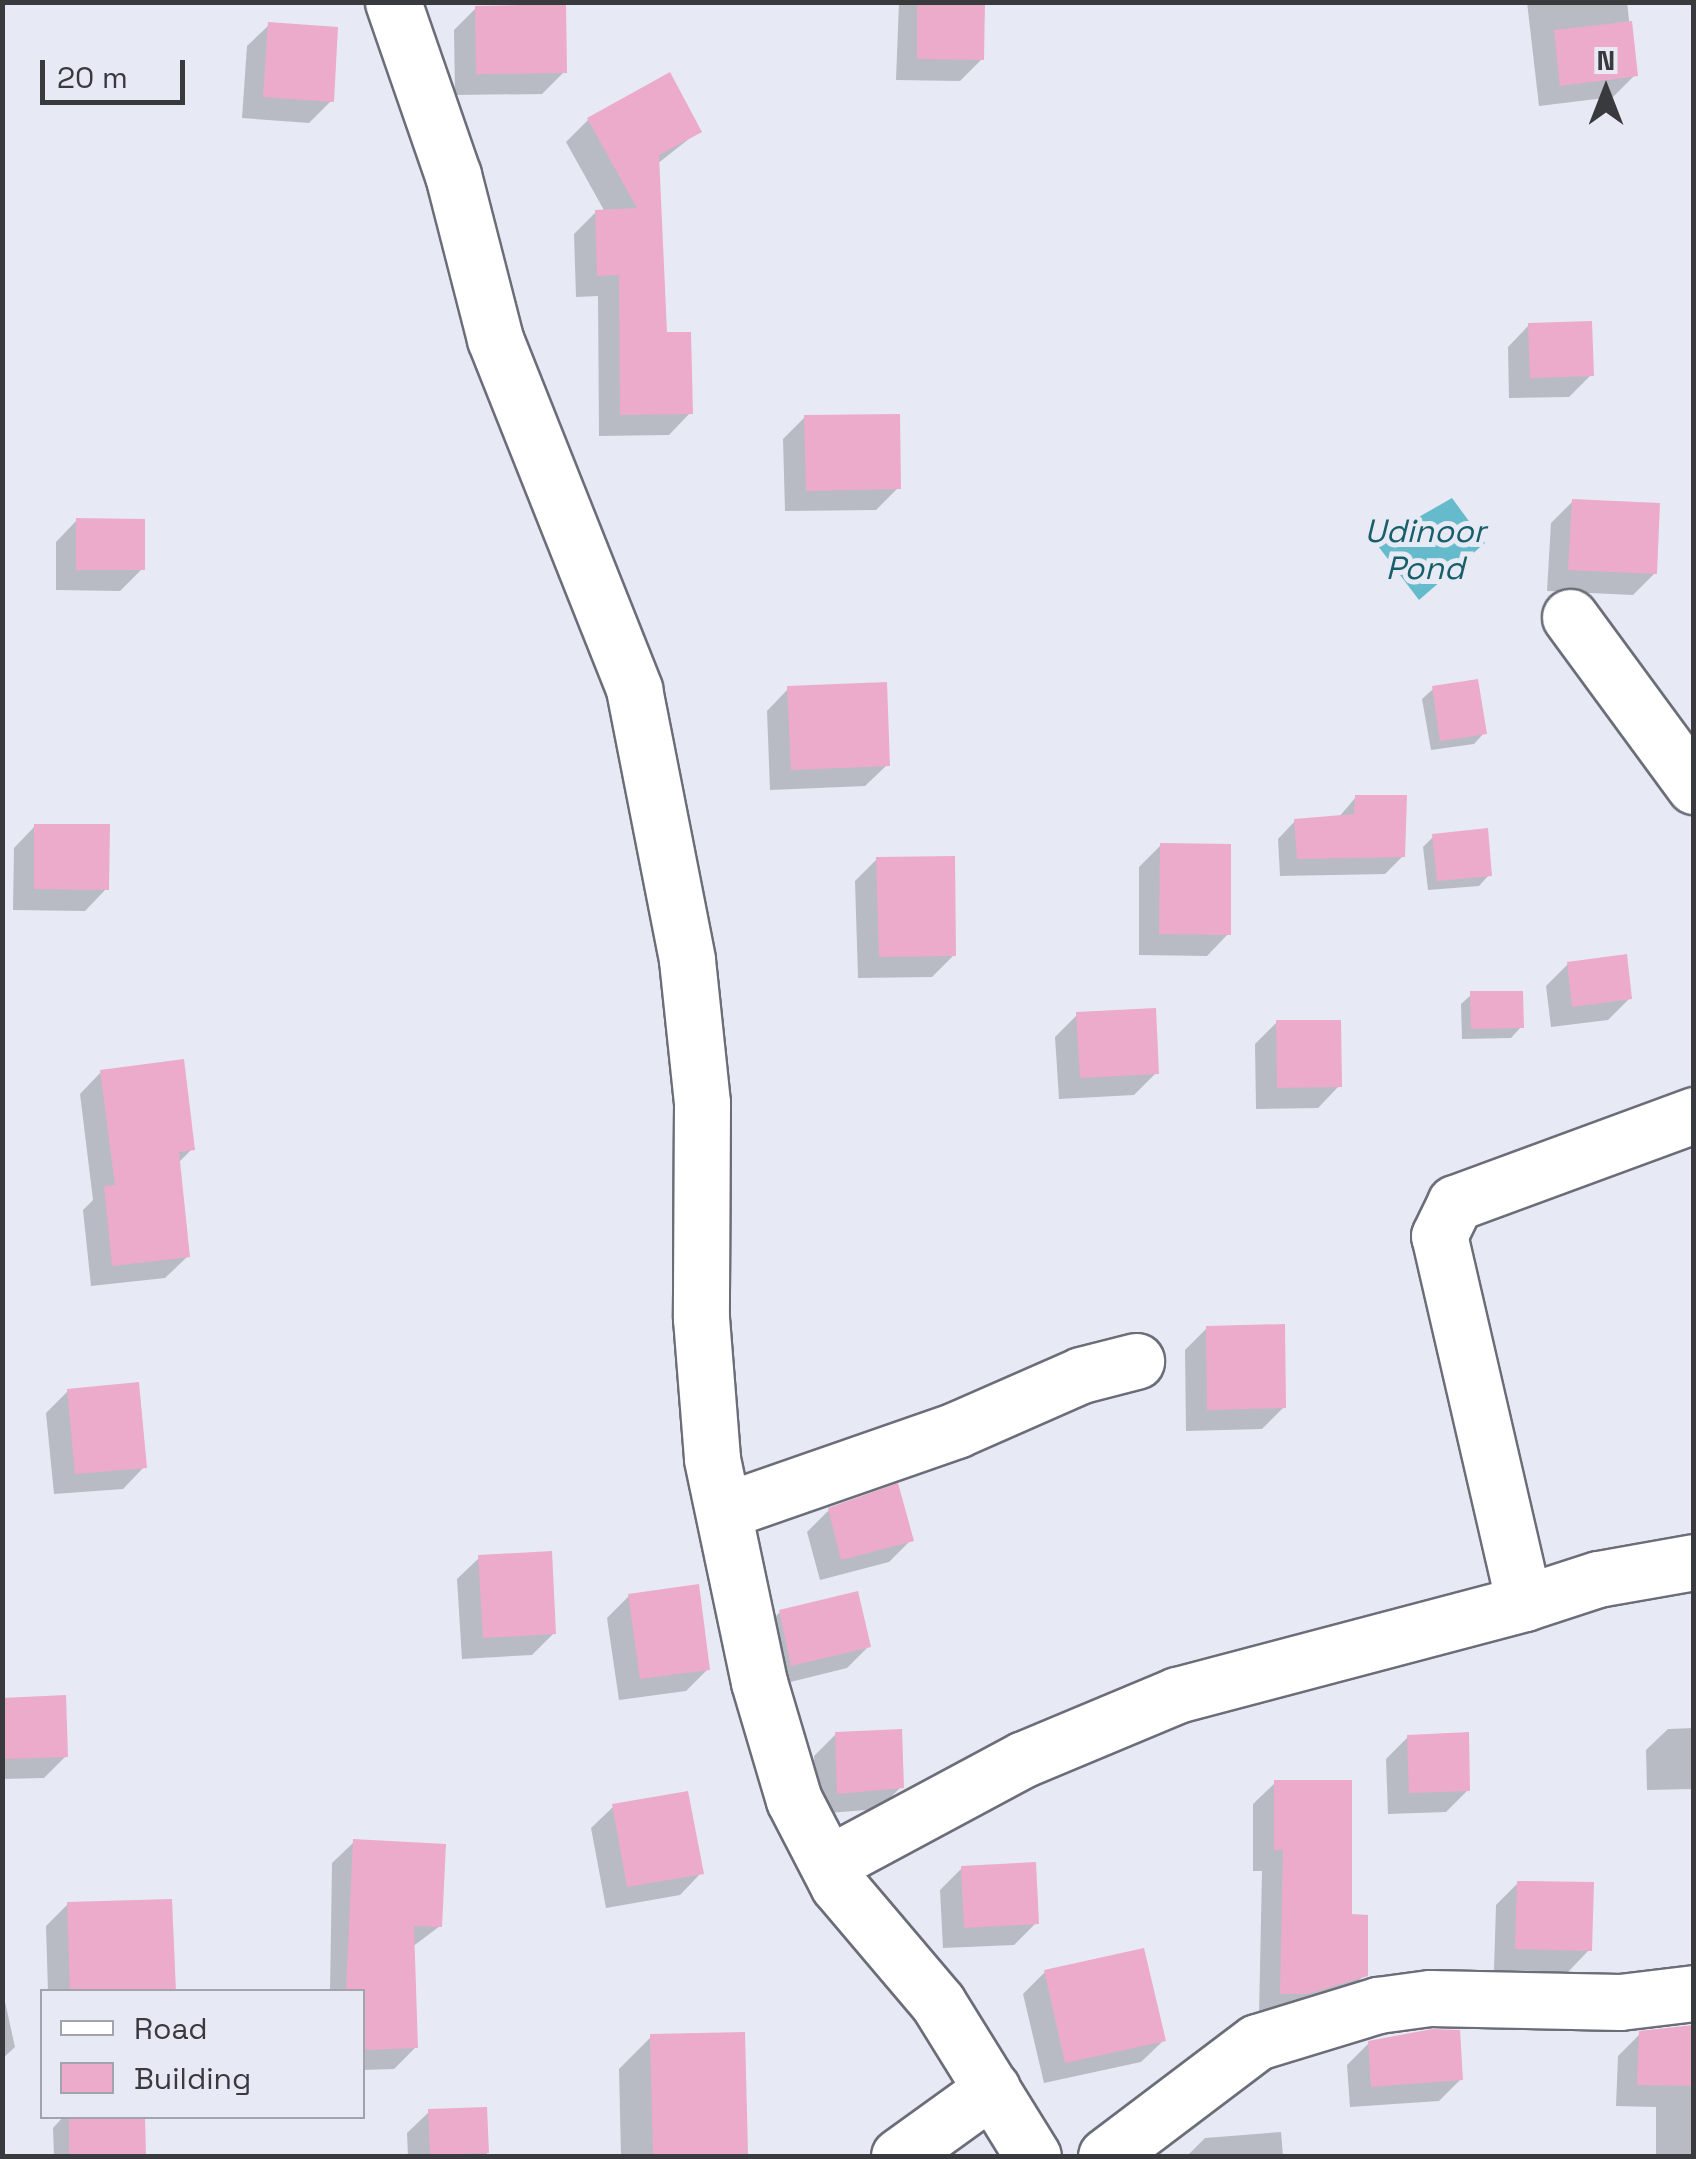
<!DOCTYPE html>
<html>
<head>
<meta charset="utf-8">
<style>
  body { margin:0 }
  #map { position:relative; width:1696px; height:2159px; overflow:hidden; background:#e7eaf5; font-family:"Space Grotesk",sans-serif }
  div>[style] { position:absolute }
  .water>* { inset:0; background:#65bbcb }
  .shadow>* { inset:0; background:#0003 }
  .building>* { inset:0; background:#ecabca }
  .roads { filter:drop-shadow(2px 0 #6b6e78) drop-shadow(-2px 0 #6b6e78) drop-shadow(0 2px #6b6e78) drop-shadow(0 -2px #6b6e78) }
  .minor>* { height:55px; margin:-27.5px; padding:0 27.5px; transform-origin:27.5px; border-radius:27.5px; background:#fff }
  span { translate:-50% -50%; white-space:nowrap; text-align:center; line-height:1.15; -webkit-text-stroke:10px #e7eaf5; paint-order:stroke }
  .water-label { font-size:32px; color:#165e69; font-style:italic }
  .frame { position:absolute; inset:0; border:5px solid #383a3e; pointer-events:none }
  .legend { position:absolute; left:40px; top:1989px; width:325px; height:130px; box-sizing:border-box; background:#e7eaf5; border:2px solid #a1a4ac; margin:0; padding:12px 18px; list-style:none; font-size:30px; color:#383a3e }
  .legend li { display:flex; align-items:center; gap:20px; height:50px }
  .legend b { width:50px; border:2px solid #a1a4ac }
  .north { position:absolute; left:1556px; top:40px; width:100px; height:100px; -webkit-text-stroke:8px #e7eaf5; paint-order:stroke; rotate:0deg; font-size:28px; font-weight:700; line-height:40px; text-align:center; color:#383a3e }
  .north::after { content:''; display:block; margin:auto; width:35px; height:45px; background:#383a3e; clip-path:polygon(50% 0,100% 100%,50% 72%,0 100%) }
  .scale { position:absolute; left:40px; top:60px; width:145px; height:45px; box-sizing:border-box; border:5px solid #383a3e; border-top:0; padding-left:12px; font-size:30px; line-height:35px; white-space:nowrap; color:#383a3e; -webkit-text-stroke:8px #e7eaf5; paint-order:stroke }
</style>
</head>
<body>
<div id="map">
  <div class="water">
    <i style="clip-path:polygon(1452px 498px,1485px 543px,1419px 600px,1375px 542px)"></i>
  </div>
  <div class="shadow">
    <i style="clip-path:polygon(899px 2px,982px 2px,982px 59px,960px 81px,896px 80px)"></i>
    <i style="clip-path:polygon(1527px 2px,1627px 2px,1635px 75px,1613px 97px,1539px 106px)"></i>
    <i style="clip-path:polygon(476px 8px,564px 72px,542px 94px,455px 95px,454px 30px)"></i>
    <i style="clip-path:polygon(269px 25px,331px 101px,309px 123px,242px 118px,247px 46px)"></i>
    <i style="clip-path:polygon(588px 120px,699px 131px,657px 164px,665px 334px,690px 413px,669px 435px,599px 436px,598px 296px,576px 297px,574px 234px,596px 212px,605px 212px,566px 142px)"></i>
    <i style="clip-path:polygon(1529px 325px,1591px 375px,1569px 397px,1509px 398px,1508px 347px)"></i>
    <i style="clip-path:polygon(805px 417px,898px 488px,876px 510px,785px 511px,783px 439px)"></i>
    <i style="clip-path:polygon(1573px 501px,1655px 573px,1633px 595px,1547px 591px,1551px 523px)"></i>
    <i style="clip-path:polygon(77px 520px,142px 569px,120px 591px,56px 590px,56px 542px)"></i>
    <i style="clip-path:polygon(788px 689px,887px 765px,865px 786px,770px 790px,767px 711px)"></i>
    <i style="clip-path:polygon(1433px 689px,1484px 733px,1474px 744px,1431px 750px,1422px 699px)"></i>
    <i style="clip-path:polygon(1356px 797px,1403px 856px,1385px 874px,1280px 876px,1278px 839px,1295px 821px,1338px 818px)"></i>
    <i style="clip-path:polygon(35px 826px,106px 889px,85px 911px,13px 910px,14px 848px)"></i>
    <i style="clip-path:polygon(1434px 836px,1489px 875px,1479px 886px,1428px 890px,1423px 847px)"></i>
    <i style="clip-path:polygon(1161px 845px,1228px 934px,1207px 956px,1139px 955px,1139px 867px)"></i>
    <i style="clip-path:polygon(877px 859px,954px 955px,932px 977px,858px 978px,855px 881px)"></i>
    <i style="clip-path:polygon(1568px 964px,1630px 998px,1608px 1020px,1551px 1027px,1546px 986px)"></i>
    <i style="clip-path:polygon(1472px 994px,1521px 1027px,1511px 1038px,1462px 1039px,1461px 1004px)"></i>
    <i style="clip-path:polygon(1077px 1015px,1156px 1073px,1134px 1095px,1059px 1099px,1055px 1037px)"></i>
    <i style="clip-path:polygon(1277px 1022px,1339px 1086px,1318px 1108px,1256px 1109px,1255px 1044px)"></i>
    <i style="clip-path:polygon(101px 1072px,192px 1149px,178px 1163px,187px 1257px,165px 1278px,91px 1286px,83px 1210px,93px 1200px,80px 1094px)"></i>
    <i style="clip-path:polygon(1207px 1328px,1284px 1407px,1262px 1429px,1186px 1431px,1185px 1350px)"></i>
    <i style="clip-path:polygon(68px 1391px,144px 1467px,123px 1489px,54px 1494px,46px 1413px)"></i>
    <i style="clip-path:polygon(829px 1510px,911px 1540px,889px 1562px,820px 1580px,807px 1532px)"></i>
    <i style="clip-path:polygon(479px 1558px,554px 1633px,532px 1655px,462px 1659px,457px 1579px)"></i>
    <i style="clip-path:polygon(629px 1596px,708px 1669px,686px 1691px,619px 1700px,607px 1618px)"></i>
    <i style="clip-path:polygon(780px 1612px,869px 1646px,847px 1668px,770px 1687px,758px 1634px)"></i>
    <i style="clip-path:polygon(2px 1701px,66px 1756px,44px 1778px,2px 1779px)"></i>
    <i style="clip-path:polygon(1694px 1728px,1694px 1789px,1647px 1790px,1646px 1750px,1668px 1729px)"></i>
    <i style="clip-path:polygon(836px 1734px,901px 1787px,879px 1809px,816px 1814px,814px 1756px)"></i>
    <i style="clip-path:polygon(1408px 1737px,1468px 1790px,1446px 1812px,1388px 1814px,1386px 1759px)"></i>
    <i style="clip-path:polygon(1275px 1783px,1349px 1917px,1365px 1974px,1343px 1997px,1259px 2015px,1262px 1871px,1253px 1871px,1253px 1804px)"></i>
    <i style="clip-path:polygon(613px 1807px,701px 1873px,680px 1895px,606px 1908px,591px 1828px)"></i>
    <i style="clip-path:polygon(354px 1842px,440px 1926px,412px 1947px,416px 2047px,394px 2069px,362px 2070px,362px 1992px,330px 1992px,332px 1863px)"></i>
    <i style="clip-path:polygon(962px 1868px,1036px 1923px,1014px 1945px,943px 1948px,940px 1890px)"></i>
    <i style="clip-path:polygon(1518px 1883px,1589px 1950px,1568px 1972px,1494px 1970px,1496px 1905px)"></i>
    <i style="clip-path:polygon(68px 1904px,173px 1992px,48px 1992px,46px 1926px)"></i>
    <i style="clip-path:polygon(1045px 1972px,1163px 2041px,1141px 2062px,1044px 2083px,1023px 1994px)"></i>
    <i style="clip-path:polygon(2px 1988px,15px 2047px,2px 2059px)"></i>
    <i style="clip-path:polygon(1694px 2030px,1694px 2156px,1656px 2156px,1656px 2107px,1616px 2106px,1618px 2056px,1640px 2034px)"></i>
    <i style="clip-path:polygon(651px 2037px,745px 2153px,742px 2156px,621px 2156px,619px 2069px)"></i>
    <i style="clip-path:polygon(1369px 2043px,1461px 2079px,1439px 2101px,1350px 2107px,1347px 2065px)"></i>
    <i style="clip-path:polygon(485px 2109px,487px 2156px,408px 2156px,407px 2133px,429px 2112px)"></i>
    <i style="clip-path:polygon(64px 2116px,142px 2116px,143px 2156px,54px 2156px,53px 2128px)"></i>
    <i style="clip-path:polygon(1281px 2132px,1283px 2156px,1187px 2156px,1205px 2138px)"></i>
  </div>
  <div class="building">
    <i style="clip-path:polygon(917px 2px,985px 2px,984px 60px,917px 59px)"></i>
    <i style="clip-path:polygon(566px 4px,567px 73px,476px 74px,475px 6px)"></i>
    <i style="clip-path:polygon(1632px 21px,1638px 76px,1560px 86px,1554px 30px)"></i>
    <i style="clip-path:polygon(268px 22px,338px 27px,334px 102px,263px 97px)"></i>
    <i style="clip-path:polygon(670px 72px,702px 132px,659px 155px,667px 332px,691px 332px,693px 414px,620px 415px,619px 275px,597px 276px,595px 210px,637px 208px,587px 118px)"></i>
    <i style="clip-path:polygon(1592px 321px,1594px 376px,1530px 378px,1528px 323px)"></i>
    <i style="clip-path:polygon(900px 414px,901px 489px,806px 491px,804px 415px)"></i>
    <i style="clip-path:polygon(1572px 499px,1660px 503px,1657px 574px,1568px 570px)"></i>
    <i style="clip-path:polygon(76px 518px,145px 519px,145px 570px,76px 570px)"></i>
    <i style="clip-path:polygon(1478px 679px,1487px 734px,1440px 741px,1432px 686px)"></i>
    <i style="clip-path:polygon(887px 682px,890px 766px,791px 770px,787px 686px)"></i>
    <i style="clip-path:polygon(1355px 795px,1407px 795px,1405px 857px,1297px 859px,1294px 819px,1354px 814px)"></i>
    <i style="clip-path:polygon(34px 824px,110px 824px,109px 890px,34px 889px)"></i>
    <i style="clip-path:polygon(1488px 828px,1492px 876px,1437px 881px,1432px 834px)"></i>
    <i style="clip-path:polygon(1160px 843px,1231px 844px,1231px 935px,1159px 934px)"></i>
    <i style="clip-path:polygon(955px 856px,956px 956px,879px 957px,876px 857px)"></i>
    <i style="clip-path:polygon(1627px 954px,1632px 999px,1572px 1007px,1567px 962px)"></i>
    <i style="clip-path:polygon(1470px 991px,1523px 991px,1524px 1028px,1471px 1029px)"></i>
    <i style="clip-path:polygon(1156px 1008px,1159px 1074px,1080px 1078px,1076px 1012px)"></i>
    <i style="clip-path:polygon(1276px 1020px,1341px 1020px,1342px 1087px,1277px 1088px)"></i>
    <i style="clip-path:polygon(184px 1059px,195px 1150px,179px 1152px,190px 1257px,112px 1266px,104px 1186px,115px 1185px,100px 1070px)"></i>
    <i style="clip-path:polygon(1285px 1324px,1286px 1408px,1207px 1410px,1206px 1326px)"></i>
    <i style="clip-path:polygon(139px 1382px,147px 1468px,75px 1474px,67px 1389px)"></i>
    <i style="clip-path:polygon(898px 1483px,914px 1541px,841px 1560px,828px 1508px)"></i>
    <i style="clip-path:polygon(552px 1551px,556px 1634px,483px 1638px,478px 1555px)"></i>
    <i style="clip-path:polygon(699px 1584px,710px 1670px,640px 1679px,628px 1594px)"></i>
    <i style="clip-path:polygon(858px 1591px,871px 1647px,791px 1666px,779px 1610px)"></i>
    <i style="clip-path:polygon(66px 1695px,68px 1757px,2px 1759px,2px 1698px)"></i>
    <i style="clip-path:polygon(902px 1729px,904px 1788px,837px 1794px,835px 1732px)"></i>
    <i style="clip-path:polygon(1469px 1732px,1470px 1791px,1409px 1793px,1407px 1735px)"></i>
    <i style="clip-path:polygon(1274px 1780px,1352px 1780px,1352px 1914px,1368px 1915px,1368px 1976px,1307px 1994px,1280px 1994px,1283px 1850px,1274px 1850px)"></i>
    <i style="clip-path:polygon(688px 1791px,704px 1874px,627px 1887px,612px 1804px)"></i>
    <i style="clip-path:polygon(353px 1839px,446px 1844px,442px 1927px,414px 1926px,418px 2048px,362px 2050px,362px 1992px,346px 1992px)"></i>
    <i style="clip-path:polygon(1036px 1862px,1039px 1924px,964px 1928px,961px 1866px)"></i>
    <i style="clip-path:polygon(1517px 1881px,1594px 1882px,1592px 1951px,1515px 1949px)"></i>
    <i style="clip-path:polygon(172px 1899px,176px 1992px,70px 1992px,67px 1902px)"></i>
    <i style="clip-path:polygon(1144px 1948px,1166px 2041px,1065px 2063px,1044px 1970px)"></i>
    <i style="clip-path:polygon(1694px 2025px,1694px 2086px,1637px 2085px,1639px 2031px)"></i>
    <i style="clip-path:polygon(1432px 2029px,1460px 2030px,1463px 2080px,1371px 2087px,1368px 2041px)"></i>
    <i style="clip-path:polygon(745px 2032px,748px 2154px,653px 2156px,650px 2034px)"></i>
    <i style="clip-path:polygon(487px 2107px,489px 2153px,430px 2155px,428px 2109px)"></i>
    <i style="clip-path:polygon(69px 2116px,145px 2116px,146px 2156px,69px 2156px)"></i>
  </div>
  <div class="roads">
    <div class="minor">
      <i style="left:393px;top:2px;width:183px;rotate:70.9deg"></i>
      <i style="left:453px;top:175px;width:169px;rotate:75.6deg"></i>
      <i style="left:495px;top:339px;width:377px;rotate:68.3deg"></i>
      <i style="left:634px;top:689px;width:276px;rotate:78.9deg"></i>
      <i style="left:687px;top:960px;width:144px;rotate:84deg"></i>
      <i style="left:702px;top:1103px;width:215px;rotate:90.3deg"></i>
      <i style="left:701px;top:1318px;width:141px;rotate:85.5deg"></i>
      <i style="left:712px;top:1459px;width:228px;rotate:78.1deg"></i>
      <i style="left:759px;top:1682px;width:123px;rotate:73.5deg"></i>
      <i style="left:794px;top:1800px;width:96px;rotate:62.6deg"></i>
      <i style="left:838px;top:1885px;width:155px;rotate:49.7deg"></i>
      <i style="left:938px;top:2003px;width:180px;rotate:58.2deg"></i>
      <i style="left:1570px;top:617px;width:210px;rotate:53.7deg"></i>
      <i style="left:724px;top:1511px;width:246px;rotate:-19.2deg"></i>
      <i style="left:956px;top:1430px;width:137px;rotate:-23.7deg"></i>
      <i style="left:1081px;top:1375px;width:57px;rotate:-14.3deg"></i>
      <i style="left:1524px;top:1603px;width:78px;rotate:-18deg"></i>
      <i style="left:1598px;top:1579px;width:97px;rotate:-10deg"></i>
      <i style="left:828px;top:1864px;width:222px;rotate:-28.2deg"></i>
      <i style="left:1024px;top:1759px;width:166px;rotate:-22.7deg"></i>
      <i style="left:1177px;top:1695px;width:359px;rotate:-14.8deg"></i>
      <i style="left:1524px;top:1603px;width:377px;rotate:-103deg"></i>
      <i style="left:1439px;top:1236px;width:37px;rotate:-64deg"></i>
      <i style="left:1455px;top:1203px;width:255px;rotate:-20.2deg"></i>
      <i style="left:899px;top:2156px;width:115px;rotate:-35.8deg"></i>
      <i style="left:1106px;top:2156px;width:189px;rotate:-37.1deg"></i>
      <i style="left:1257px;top:2042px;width:127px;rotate:-17deg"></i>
      <i style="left:1378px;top:2005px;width:52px;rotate:-7.7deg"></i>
      <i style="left:1430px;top:1998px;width:190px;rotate:1.2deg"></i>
      <i style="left:1620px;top:2002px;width:75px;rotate:-6.9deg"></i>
    </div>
  </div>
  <div class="water-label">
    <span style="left:1425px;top:550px">Udinoor<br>Pond</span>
  </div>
  <div class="frame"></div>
  <ul class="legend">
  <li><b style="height:12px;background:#fff"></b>Road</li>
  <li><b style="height:28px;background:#ecabca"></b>Building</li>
  </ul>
  <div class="north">N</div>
  <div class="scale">20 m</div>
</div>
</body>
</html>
